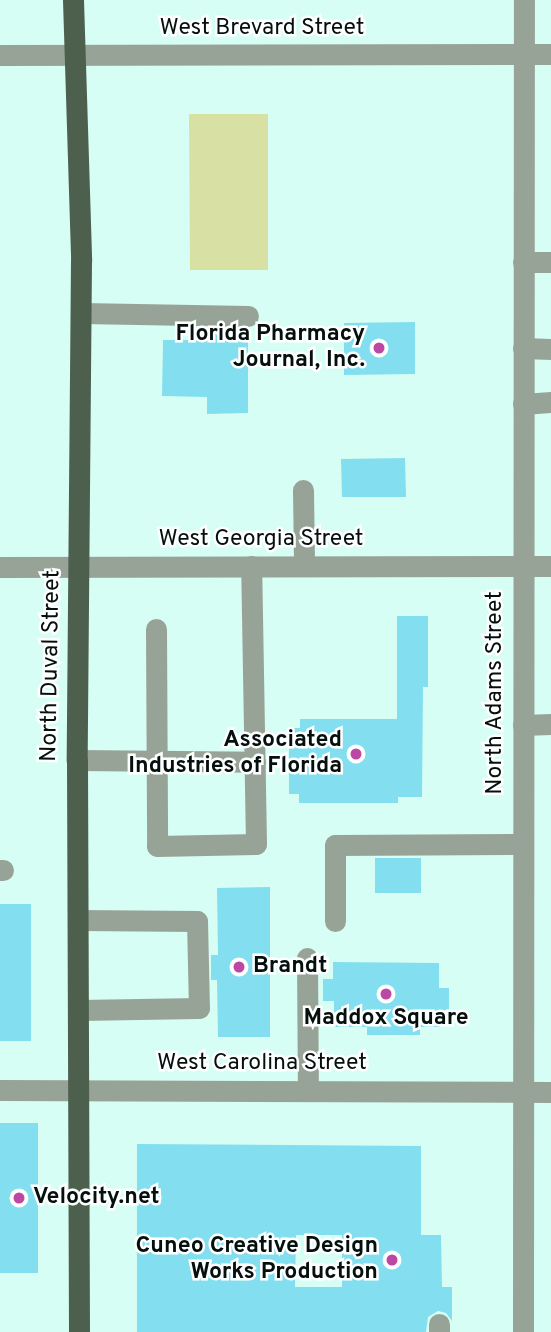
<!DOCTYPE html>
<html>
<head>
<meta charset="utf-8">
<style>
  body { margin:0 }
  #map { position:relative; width:551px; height:1332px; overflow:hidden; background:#d6fef4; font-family:Overpass,sans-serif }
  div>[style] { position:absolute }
  .green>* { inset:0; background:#d9e0a4 }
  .building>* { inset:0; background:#83dfef }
  .minor>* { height:21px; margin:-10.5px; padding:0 10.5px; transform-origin:10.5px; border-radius:10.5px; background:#98a398 }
  .major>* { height:21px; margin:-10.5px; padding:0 10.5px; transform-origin:10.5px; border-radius:10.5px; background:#4d604d }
  .dots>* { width:19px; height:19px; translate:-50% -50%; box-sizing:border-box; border:4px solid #fff; border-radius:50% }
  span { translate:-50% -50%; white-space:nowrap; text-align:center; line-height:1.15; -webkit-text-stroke:5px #fff; paint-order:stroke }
  .street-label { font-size:23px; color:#03100d }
  .poi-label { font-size:23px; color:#03100d; font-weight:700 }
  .right { translate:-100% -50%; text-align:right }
  .left { translate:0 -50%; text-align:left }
</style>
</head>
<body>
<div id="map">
  <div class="green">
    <i style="clip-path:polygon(189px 114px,268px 114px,268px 270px,190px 270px)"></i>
  </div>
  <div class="building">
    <i style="clip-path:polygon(415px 322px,415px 374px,344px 375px,344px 323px)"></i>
    <i style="clip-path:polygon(207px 334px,248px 334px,248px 413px,207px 414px,207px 397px,162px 396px,163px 340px,207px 340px)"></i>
    <i style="clip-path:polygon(405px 458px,406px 497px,342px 497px,341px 459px)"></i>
    <i style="clip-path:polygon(397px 616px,428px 616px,428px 687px,423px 687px,422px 797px,398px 797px,398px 803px,299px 803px,299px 794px,289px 794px,289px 728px,300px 728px,300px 719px,397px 719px)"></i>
    <i style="clip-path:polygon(375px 858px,421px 858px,421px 893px,375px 893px)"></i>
    <i style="clip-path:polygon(270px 887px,270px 1037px,218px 1037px,217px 980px,211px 980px,211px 955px,218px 955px,217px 888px)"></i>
    <i style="clip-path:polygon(0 904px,31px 904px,31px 1041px,0 1041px)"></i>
    <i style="clip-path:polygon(333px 962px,439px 963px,439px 988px,449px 988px,449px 1010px,440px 1010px,440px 1027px,420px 1027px,420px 1035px,367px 1035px,367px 1027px,334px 1027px,334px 1001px,323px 1001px,323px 979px,333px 979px)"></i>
    <i style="clip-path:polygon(0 1123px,38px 1123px,38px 1273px,0 1273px)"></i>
    <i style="clip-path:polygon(evenodd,137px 1144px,421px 1146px,421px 1235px,441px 1235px,442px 1287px,452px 1287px,452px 1321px,446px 1313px,438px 1311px,428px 1317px,426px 1332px,137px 1332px,137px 1144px,296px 1235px,342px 1235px,342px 1287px,295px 1287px,296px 1235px)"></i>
  </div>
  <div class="minor">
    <i style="left:0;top:55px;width:551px;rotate:-0.1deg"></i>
    <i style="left:523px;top:262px;width:28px"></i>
    <i style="left:81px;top:313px;width:167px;rotate:1deg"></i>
    <i style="left:523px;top:348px;width:28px;rotate:2deg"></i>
    <i style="left:523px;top:404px;width:28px;rotate:-4deg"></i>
    <i style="left:303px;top:490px;width:76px;rotate:89.2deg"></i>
    <i style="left:0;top:567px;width:551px;rotate:-0.1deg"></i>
    <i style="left:156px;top:629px;width:217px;rotate:89.7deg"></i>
    <i style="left:157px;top:846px;width:99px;rotate:-1.2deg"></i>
    <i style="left:256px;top:844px;width:278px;rotate:-91deg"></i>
    <i style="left:523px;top:725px;width:28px;rotate:-2deg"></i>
    <i style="left:77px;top:760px;width:178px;rotate:0.6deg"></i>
    <i style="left:0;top:870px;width:3px"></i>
    <i style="left:78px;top:920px;width:119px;rotate:0.5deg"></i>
    <i style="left:197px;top:921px;width:87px;rotate:88.7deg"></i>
    <i style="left:199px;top:1008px;width:120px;rotate:179deg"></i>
    <i style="left:335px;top:921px;width:76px;rotate:-90deg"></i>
    <i style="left:335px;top:845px;width:188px;rotate:-0.3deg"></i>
    <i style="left:307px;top:958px;width:133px;rotate:89.6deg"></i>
    <i style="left:0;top:1090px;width:551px;rotate:0.21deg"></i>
    <i style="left:439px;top:1324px;width:8px;rotate:90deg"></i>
    <i style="left:523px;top:1332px;width:1332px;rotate:-89.96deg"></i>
  </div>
  <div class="major">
    <i style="left:73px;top:0;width:261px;rotate:88.2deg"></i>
    <i style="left:81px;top:261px;width:499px;rotate:90.5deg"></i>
    <i style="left:77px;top:760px;width:572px;rotate:89.8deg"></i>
  </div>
  <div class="dots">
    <i style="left:379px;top:348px;background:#bb48a2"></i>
    <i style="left:356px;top:754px;background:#bb48a2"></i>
    <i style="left:239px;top:967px;background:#bb48a2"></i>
    <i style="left:386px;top:994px;background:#bb48a2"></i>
    <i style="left:19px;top:1198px;background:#bb48a2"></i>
    <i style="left:392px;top:1260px;background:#bb48a2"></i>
  </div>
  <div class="street-label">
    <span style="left:262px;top:29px">West Brevard Street</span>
    <span style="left:261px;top:540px">West Georgia Street</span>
    <span style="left:52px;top:666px;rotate:-89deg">North Duval Street</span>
    <span style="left:496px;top:693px;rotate:-90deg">North Adams Street</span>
    <span style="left:262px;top:1064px">West Carolina Street</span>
  </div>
  <div class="poi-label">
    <span class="right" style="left:365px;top:348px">Florida Pharmacy<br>Journal, Inc.</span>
    <span class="right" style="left:342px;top:754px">Associated<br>Industries of Florida</span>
    <span class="left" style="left:253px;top:967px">Brandt</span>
    <span style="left:386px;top:1019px">Maddox Square</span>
    <span class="left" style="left:33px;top:1198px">Velocity.net</span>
    <span class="right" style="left:378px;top:1260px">Cuneo Creative Design<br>Works Production</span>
  </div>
</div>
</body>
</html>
